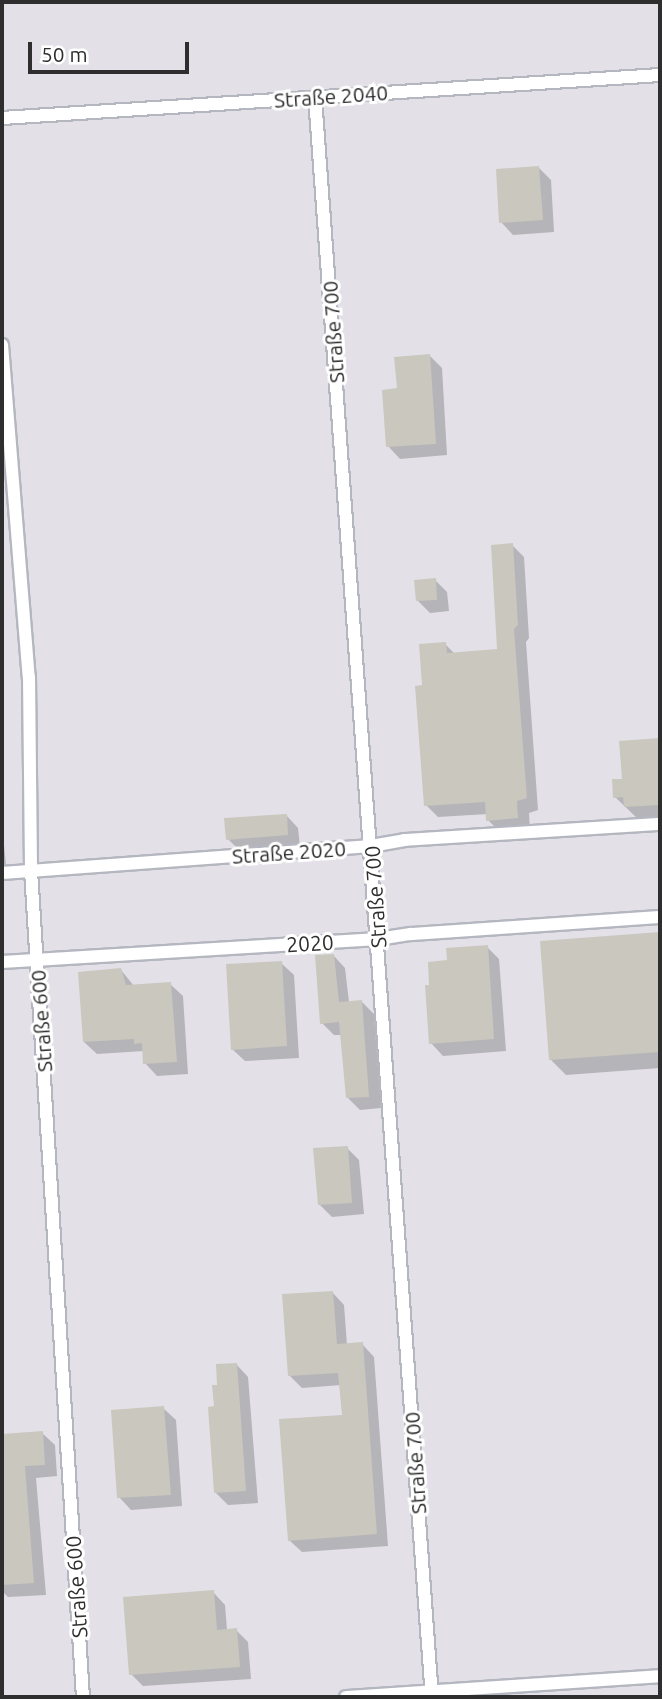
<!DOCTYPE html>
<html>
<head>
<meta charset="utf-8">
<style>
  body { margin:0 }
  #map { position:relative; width:662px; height:1699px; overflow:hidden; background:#eee9e1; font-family:Ubuntu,sans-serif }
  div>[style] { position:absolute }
  .industrial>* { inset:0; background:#e3e1e7 }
  .shadow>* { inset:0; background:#0003 }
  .building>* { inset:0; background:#cac7bf }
  .roads { filter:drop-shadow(2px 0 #b4b7c0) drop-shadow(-2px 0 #b4b7c0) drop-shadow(0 2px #b4b7c0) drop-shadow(0 -2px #b4b7c0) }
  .lane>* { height:12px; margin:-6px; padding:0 6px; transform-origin:6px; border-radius:6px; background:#fff }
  span { translate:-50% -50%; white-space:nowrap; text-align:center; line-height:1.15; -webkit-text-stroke:6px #fff; paint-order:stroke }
  .street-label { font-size:21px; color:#2e2e2e }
  .frame { position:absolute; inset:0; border:4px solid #2e2e2e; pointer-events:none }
  .scale { position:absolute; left:28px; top:42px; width:161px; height:32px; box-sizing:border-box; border:4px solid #2e2e2e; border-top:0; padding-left:9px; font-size:21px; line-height:24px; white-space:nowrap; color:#2e2e2e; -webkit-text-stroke:5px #fff; paint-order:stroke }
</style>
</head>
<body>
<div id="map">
  <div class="industrial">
    <i style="clip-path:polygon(2px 2px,660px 2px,660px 1697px,2px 1697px)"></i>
  </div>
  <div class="shadow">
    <i style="clip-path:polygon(539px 168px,551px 180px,554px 232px,513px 235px,501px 222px)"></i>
    <i style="clip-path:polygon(430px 356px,442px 368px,447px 455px,400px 459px,388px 446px,399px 390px)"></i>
    <i style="clip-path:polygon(512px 545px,524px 557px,529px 638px,526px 642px,538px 810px,529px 813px,530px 830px,500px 832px,488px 820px,488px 814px,438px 817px,426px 805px,424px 687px,445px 644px,455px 654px,499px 651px)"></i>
    <i style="clip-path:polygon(435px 580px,447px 592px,449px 611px,430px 613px,417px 600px)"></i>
    <i style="clip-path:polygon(660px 740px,660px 817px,638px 819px,615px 797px,624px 780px,621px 743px)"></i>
    <i style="clip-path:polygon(286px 815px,298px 828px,300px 847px,240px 851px,228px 839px)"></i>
    <i style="clip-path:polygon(2px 824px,6px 865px,2px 866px)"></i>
    <i style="clip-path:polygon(660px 934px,660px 1068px,566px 1075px,550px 1059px,542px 942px)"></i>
    <i style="clip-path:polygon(487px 947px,499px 959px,506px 1051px,443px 1056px,431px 1043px,431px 986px,449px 962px)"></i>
    <i style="clip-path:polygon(333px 955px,345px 968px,349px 1002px,361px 1001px,374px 1014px,381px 1108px,360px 1110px,348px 1098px,342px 1035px,334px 1035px,322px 1023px)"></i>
    <i style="clip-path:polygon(281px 963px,294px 975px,299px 1058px,245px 1061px,232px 1049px)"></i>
    <i style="clip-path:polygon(121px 970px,134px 986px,170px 984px,183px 996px,188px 1074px,157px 1076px,145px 1063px,144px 1051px,97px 1054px,84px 1042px)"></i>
    <i style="clip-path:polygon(347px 1148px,359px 1160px,364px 1214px,332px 1217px,319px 1204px)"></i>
    <i style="clip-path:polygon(332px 1292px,344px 1305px,347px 1345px,362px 1344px,374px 1357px,388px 1546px,302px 1552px,289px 1540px,344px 1417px,341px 1385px,302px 1388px,290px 1376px)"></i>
    <i style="clip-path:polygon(236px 1364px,248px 1377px,258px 1503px,228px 1505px,216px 1493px,219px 1386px)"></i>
    <i style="clip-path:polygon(163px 1408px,176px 1420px,182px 1506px,131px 1510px,119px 1497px)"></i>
    <i style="clip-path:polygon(42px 1433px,55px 1445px,57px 1476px,36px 1478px,46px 1595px,8px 1597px,2px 1591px,2px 1437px)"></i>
    <i style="clip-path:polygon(213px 1592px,225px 1605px,227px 1630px,236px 1630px,248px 1642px,251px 1679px,143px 1686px,131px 1674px)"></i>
  </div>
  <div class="building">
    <i style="clip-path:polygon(539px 166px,543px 220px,499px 223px,496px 169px)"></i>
    <i style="clip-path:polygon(430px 354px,436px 444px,386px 447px,382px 390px,397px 388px,394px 357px)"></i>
    <i style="clip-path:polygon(513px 543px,518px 625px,514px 629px,527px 798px,517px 801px,518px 818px,486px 821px,485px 802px,424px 806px,415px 686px,422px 685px,419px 644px,446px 642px,447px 653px,497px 649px,491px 545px)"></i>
    <i style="clip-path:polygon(436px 578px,437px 600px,416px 601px,414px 580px)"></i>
    <i style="clip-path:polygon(660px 738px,660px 805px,624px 807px,623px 797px,613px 798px,612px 779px,622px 779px,619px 741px)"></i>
    <i style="clip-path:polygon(287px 814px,288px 835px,226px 840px,224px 818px)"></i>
    <i style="clip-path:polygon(660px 932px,660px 1052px,549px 1060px,540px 941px)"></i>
    <i style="clip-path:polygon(488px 945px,494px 1039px,429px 1044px,425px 985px,429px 985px,428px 962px,447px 960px,446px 948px)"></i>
    <i style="clip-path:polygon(334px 954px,339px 1002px,362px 1000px,369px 1097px,346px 1098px,339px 1022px,320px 1024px,315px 955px)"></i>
    <i style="clip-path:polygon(282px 961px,287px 1046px,231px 1050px,226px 964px)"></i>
    <i style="clip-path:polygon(121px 968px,126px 985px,171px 982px,177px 1062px,143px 1064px,142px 1043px,134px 1044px,134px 1039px,83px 1042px,78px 972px)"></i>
    <i style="clip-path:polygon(348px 1146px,352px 1203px,318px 1205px,313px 1148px)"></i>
    <i style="clip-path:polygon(333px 1291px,337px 1344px,363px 1342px,377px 1534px,288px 1541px,279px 1419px,342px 1415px,338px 1373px,288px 1376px,282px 1294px)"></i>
    <i style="clip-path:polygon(237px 1363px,246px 1491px,214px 1493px,208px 1407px,214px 1406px,212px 1385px,217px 1385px,216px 1364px)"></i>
    <i style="clip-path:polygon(164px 1406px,171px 1495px,117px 1498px,111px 1410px)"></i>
    <i style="clip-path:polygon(43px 1431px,45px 1465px,25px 1466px,34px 1583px,2px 1585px,2px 1434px)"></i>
    <i style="clip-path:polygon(214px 1590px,217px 1630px,237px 1628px,240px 1667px,129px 1675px,123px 1597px)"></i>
  </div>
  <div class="roads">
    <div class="lane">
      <i style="left:315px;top:97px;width:1604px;rotate:85.82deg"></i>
      <i style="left:2px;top:118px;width:659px;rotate:-3.74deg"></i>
      <i style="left:2px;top:345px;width:333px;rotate:85.4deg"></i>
      <i style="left:29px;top:677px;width:194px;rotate:89.4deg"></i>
      <i style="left:31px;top:871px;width:828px;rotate:86.4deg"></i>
      <i style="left:2px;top:873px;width:370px;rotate:-4.2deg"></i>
      <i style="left:371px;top:846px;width:34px;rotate:-10deg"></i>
      <i style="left:404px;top:840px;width:256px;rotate:-3.6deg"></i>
      <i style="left:2px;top:962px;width:377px;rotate:-3.5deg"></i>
      <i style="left:378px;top:939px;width:33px;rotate:-9deg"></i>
      <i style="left:411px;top:934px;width:250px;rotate:-3.9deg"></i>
      <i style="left:346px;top:1697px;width:315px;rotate:-3.8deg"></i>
    </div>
  </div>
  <div class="street-label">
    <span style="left:331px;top:96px;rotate:-4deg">Straße 2040</span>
    <span style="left:333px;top:332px;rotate:-94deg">Straße 700</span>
    <span style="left:289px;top:852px;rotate:-4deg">Straße 2020</span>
    <span style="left:375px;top:897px;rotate:-94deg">Straße 700</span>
    <span style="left:310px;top:943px;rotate:-3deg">2020</span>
    <span style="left:41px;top:1021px;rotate:-94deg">Straße 600</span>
    <span style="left:415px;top:1463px;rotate:-94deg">Straße 700</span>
    <span style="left:76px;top:1587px;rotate:-94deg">Straße 600</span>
  </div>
  <div class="frame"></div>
  <div class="scale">50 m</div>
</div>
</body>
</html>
